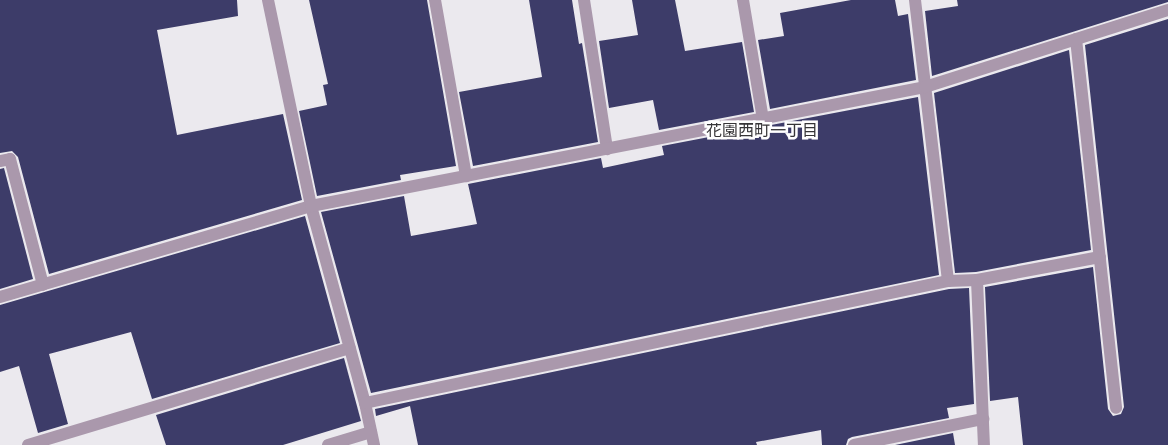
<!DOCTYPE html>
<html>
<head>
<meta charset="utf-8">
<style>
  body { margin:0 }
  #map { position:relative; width:1168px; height:445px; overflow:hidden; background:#ebe9ee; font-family:"Golos Text","Noto Sans JP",sans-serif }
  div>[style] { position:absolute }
  .building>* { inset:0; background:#3d3c69 }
  .minor>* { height:12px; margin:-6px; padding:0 6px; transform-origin:6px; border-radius:6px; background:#aa98ac }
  span { translate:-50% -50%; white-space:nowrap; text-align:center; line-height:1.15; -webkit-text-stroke:5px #fff; paint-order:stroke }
  .neighbourhood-label { font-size:16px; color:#363537 }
</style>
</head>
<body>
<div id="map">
  <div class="building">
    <i style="clip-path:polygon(0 0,237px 0,238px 16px,157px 30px,177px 135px,283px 114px,302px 200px,49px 274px,18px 157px,12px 151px,0 153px)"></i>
    <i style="clip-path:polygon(309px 0,427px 0,456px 166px,400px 175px,401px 180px,317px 196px,299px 111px,327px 105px,323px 85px,328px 84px)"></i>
    <i style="clip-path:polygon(529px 0,572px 0,579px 44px,582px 43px,598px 142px,473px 166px,459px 92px,542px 77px)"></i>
    <i style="clip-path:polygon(632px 0,675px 0,685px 51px,742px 42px,754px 112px,659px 130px,653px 100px,609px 108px,599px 41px,638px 35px)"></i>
    <i style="clip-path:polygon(851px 0,895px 0,898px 16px,908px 14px,916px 80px,770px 109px,758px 40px,784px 36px,780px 13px)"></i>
    <i style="clip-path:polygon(957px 0,1168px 0,1168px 2px,932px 76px,925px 11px,958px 6px)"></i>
    <i style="clip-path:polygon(1168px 19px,1168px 445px,1023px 445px,1018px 397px,990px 401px,985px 287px,1093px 267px,1108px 409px,1113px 416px,1121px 414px,1124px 407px,1085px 45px)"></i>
    <i style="clip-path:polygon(1069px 50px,1091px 250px,976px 272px,955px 273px,934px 93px)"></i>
    <i style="clip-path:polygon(918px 97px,939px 275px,371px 393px,321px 212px,404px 196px,411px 236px,477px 224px,468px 184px,601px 158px,603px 168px,664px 155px,662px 146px)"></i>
    <i style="clip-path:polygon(4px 168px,33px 279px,0 289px,0 169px)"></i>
    <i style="clip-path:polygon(305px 216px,340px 343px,152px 399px,131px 332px,49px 354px,68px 424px,38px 433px,19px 366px,0 372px,0 305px)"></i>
    <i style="clip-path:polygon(969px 288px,974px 404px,947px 408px,949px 418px,852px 437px,848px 439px,846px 445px,822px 445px,821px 430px,756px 442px,757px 445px,418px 445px,410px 406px,376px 416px,375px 409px,949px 289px)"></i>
    <i style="clip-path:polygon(344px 358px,361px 421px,283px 445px,166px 445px,156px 415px)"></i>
    <i style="clip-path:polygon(953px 433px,955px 445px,895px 445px)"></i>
  </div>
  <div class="minor">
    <i style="left:268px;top:0;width:210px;rotate:78.2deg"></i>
    <i style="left:311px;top:206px;width:204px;rotate:74.7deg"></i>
    <i style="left:365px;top:403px;width:43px;rotate:77.9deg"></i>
    <i style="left:435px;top:0;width:179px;rotate:80deg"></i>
    <i style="left:584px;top:0;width:151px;rotate:81.2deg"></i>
    <i style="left:743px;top:0;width:121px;rotate:80.5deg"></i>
    <i style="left:915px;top:0;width:283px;rotate:83.3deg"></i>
    <i style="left:1076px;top:39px;width:371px;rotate:83.8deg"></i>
    <i style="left:0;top:161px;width:10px;rotate:-11deg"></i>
    <i style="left:10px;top:159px;width:130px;rotate:75.3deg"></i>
    <i style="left:977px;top:280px;width:125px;rotate:-10.6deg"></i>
    <i style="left:0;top:297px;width:324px;rotate:-16.3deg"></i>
    <i style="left:311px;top:206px;width:625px;rotate:-10.97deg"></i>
    <i style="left:925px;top:87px;width:255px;rotate:-17.6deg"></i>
    <i style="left:365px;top:403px;width:596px;rotate:-11.82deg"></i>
    <i style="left:948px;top:281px;width:29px;rotate:-2deg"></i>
    <i style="left:977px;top:280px;width:165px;rotate:87.6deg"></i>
    <i style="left:28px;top:445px;width:336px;rotate:-16.8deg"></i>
    <i style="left:328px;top:445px;width:45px;rotate:-16.8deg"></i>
    <i style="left:854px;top:445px;width:132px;rotate:-11.4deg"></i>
  </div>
  <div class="neighbourhood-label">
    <span style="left:762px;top:130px">花園西町一丁目</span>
  </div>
</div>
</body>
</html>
